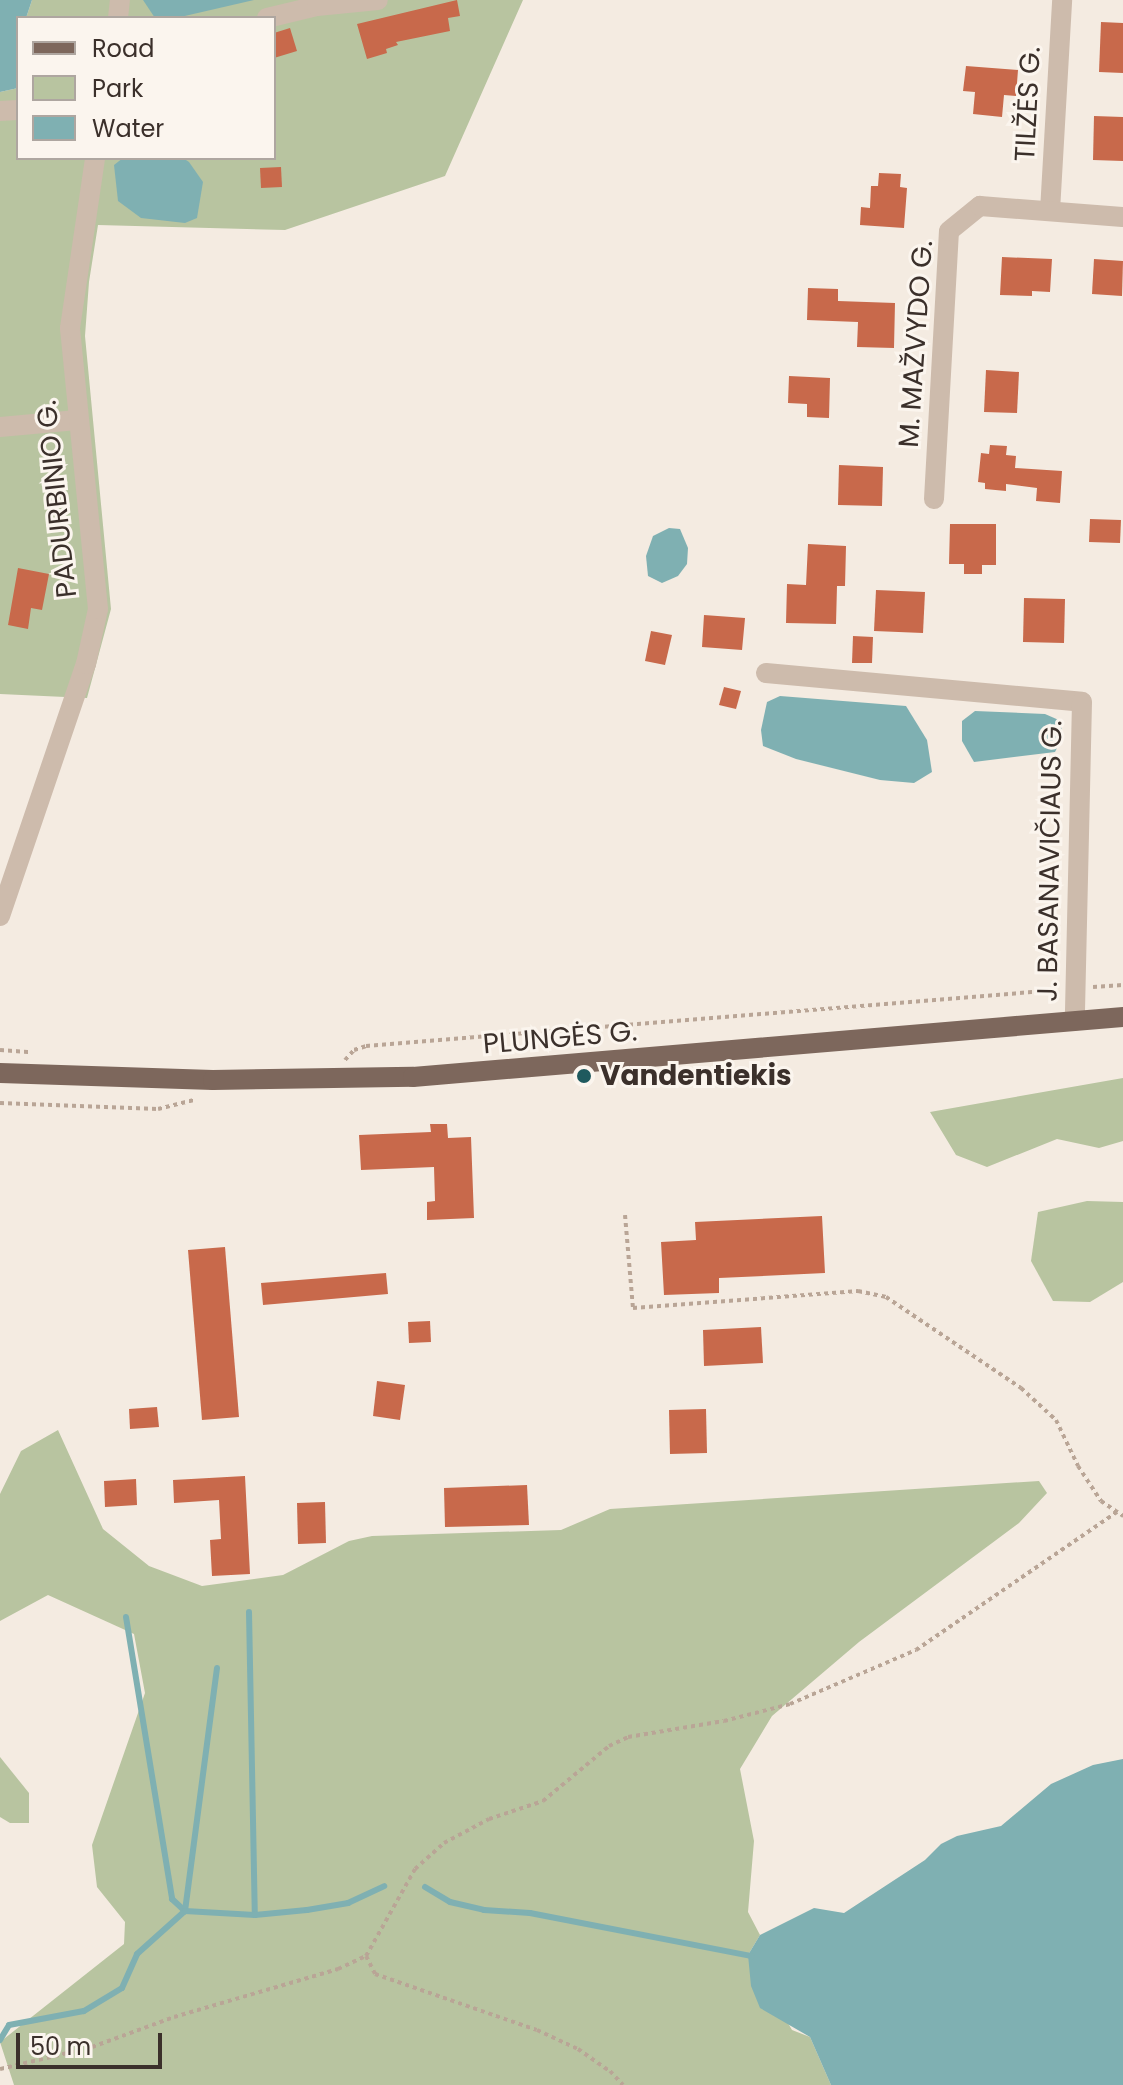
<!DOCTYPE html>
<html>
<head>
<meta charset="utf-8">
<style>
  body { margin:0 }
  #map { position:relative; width:1123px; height:2085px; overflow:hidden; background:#f4ebe1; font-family:Poppins,sans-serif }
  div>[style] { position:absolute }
  .green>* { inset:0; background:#b8c4a0 }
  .water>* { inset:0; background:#7fb0b2 }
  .stream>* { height:6px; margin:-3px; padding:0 3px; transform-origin:3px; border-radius:3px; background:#7fb0b2 }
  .building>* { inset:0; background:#c8694b }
  .path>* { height:4px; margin-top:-2px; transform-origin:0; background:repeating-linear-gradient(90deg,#b9a596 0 4px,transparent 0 8px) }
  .minor>* { height:20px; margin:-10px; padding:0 10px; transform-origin:10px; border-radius:10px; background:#cdbbac }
  .major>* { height:20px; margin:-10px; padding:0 10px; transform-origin:10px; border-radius:10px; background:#7d675c }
  .dots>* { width:22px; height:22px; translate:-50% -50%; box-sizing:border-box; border:4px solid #fbf5ee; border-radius:50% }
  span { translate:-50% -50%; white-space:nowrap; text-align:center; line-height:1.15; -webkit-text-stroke:6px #fbf5ee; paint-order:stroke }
  .street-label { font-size:28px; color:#3b302b }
  .poi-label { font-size:28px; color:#3b302b; font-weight:700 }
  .left { translate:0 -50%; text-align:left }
  .legend { position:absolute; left:16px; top:16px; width:260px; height:144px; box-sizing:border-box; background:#fbf5ee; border:2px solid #aea6a0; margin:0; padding:10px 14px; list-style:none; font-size:24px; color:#3b302b }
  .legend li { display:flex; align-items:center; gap:16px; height:40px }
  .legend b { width:40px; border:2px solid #aea6a0 }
  .scale { position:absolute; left:16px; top:2033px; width:146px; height:36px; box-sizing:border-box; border:4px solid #3b302b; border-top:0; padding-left:10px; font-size:24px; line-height:28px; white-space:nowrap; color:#3b302b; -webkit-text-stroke:6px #fbf5ee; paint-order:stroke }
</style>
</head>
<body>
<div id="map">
  <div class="green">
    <i style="clip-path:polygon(32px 0,523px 0,445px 176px,285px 230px,98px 225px,89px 282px,85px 336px,111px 609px,87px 698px,0 694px,0 92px,18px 88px,18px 158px,274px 158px,274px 18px,26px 18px)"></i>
    <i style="clip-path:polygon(1123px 1078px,1123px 1141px,1099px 1148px,1057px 1139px,987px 1167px,956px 1155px,930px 1112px)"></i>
    <i style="clip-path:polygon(1087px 1201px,1123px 1202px,1123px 1282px,1090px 1302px,1053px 1301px,1031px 1261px,1038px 1212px)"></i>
    <i style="clip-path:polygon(58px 1430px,103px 1529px,149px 1566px,202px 1586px,283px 1575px,349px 1541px,372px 1536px,561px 1530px,610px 1509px,1039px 1481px,1047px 1493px,1019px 1523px,859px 1642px,772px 1716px,740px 1769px,754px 1841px,748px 1912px,760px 1935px,748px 1955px,792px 2030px,810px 2037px,831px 2085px,14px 2085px,0 2042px,124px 1944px,125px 1922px,97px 1887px,92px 1845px,145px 1693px,134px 1634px,48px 1595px,0 1621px,0 1494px,21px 1451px)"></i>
    <i style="clip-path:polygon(0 1757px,29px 1793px,29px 1823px,10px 1823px,0 1817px)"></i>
  </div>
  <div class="water">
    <i style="clip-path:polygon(0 0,32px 0,26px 18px,18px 18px,18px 88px,0 92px)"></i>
    <i style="clip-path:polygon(143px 0,254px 0,176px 18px,155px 18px)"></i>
    <i style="clip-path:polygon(123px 158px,183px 158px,189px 162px,203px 182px,197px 218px,185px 223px,141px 218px,118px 201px,114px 165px)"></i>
    <i style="clip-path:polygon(669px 528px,680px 529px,688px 548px,687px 564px,678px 576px,662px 583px,648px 576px,646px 556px,653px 536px)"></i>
    <i style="clip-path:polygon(780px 696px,906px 706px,927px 740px,932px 772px,914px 783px,880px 780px,796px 759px,763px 746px,761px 730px,767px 702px)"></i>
    <i style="clip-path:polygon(975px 711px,1045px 714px,1061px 721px,1062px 738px,1055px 752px,974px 762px,962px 741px,962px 721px)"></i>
    <i style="clip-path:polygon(1123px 1759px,1123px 2085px,831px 2085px,810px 2037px,760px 2008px,751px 1986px,748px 1955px,760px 1935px,814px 1908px,844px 1913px,925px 1860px,941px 1844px,957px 1836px,1001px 1826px,1051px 1784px,1093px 1765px)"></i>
  </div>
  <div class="stream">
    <i style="left:249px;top:1612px;width:303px;rotate:88.9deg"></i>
    <i style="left:126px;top:1617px;width:286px;rotate:80.7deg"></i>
    <i style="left:172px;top:1899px;width:18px;rotate:43deg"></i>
    <i style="left:185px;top:1911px;width:245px;rotate:-82.5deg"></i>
    <i style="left:425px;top:1887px;width:29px;rotate:31deg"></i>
    <i style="left:450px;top:1902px;width:35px;rotate:13deg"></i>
    <i style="left:484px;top:1910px;width:46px;rotate:3.7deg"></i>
    <i style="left:530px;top:1913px;width:226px;rotate:11deg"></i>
    <i style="left:0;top:2040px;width:17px;rotate:-59deg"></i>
    <i style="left:9px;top:2025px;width:76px;rotate:-10.6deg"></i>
    <i style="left:84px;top:2011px;width:44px;rotate:-31.2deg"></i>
    <i style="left:122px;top:1988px;width:37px;rotate:-66deg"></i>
    <i style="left:137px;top:1954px;width:64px;rotate:-41.9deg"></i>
    <i style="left:185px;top:1911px;width:70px;rotate:3.3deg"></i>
    <i style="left:255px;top:1915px;width:52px;rotate:-5.5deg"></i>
    <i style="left:307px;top:1910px;width:42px;rotate:-9.7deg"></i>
    <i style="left:348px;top:1903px;width:40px;rotate:-25deg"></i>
  </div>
  <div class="building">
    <i style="clip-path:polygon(457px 0,460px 16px,448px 18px,450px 31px,396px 42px,398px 45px,386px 49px,387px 53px,367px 59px,357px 24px)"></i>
    <i style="clip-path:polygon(1101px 22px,1123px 23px,1123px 73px,1099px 72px)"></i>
    <i style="clip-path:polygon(290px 28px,297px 51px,274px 58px,274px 33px)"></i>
    <i style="clip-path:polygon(966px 66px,1018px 70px,1016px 96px,1004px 95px,1002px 117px,973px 114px,975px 92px,963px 91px)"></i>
    <i style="clip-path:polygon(1094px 116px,1123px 117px,1123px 161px,1093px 160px)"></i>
    <i style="clip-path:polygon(281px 167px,282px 187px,261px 188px,260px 168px)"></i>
    <i style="clip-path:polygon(879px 173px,901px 174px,900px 187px,907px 188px,904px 228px,860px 225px,861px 207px,870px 208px,871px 186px,878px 186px)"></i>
    <i style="clip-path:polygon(1002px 257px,1052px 259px,1050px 292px,1032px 291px,1032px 296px,1000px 295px)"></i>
    <i style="clip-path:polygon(1094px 259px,1123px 261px,1122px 296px,1092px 294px)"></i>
    <i style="clip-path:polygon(808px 288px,838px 289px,838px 301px,895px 303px,894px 348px,857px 347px,858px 322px,807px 320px)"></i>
    <i style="clip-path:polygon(986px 370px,1019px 372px,1017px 413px,984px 412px)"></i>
    <i style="clip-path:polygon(789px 376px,830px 378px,829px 418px,807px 417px,807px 404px,788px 403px)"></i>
    <i style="clip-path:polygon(990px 445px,1007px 446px,1006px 455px,1016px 456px,1015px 468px,1062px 471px,1060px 503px,1036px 501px,1037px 488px,1006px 484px,1006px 491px,985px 489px,985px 483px,978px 482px,981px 453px,989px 454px)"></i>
    <i style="clip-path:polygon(839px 465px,883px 467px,882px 506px,838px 505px)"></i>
    <i style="clip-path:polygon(1090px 519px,1121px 520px,1120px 543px,1089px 542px)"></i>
    <i style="clip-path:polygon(950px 524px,996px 524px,996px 565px,982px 565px,982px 574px,964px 574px,964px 564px,949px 564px)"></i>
    <i style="clip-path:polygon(808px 544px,846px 546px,845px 586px,837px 586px,836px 624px,786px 623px,787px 584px,806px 585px)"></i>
    <i style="clip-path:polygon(18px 568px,49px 574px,42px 610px,31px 608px,28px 629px,8px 625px)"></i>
    <i style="clip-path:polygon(876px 590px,925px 592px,923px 633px,874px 631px)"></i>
    <i style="clip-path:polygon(1024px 598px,1065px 599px,1064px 643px,1023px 642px)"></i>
    <i style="clip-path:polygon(704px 615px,745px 618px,742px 650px,702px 647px)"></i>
    <i style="clip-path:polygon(651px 631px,672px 635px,665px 665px,645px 661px)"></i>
    <i style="clip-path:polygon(853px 636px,873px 637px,872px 663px,852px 663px)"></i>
    <i style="clip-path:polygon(724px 687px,741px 691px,736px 709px,719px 705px)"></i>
    <i style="clip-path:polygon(430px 1124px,447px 1124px,448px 1138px,471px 1137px,474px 1218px,427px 1220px,427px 1202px,435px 1201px,434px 1167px,361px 1170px,359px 1135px,431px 1132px)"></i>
    <i style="clip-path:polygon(822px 1216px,825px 1273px,719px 1278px,719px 1293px,664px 1295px,661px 1242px,696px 1240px,695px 1222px)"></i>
    <i style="clip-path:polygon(225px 1247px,239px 1417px,202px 1420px,188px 1250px)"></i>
    <i style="clip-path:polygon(386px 1273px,388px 1294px,263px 1305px,261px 1283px)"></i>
    <i style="clip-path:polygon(430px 1321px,431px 1342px,409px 1343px,408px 1322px)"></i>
    <i style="clip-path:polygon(761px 1327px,763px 1363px,704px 1366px,703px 1330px)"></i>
    <i style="clip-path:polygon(377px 1381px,405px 1385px,400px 1420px,373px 1416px)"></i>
    <i style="clip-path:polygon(157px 1407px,159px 1427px,130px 1429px,129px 1409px)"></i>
    <i style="clip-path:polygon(706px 1409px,707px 1453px,670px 1454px,669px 1410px)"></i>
    <i style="clip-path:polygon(245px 1476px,250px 1574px,212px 1576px,210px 1540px,221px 1539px,219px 1500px,174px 1503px,173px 1480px)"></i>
    <i style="clip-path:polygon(136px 1479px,137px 1505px,105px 1507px,104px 1481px)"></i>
    <i style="clip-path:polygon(527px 1485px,529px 1525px,445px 1527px,444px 1488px)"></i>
    <i style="clip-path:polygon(325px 1502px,326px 1543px,298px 1544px,297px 1503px)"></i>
  </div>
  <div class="path">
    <i style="left:1093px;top:987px;width:30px;rotate:-4deg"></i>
    <i style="left:0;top:1050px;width:31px;rotate:4deg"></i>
    <i style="left:345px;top:1060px;width:13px;rotate:-48deg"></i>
    <i style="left:354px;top:1050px;width:13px;rotate:-18deg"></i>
    <i style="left:366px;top:1046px;width:693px;rotate:-4.63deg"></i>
    <i style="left:0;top:1103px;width:158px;rotate:2.2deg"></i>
    <i style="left:158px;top:1109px;width:37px;rotate:-14deg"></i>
    <i style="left:625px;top:1215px;width:93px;rotate:85.1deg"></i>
    <i style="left:633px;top:1308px;width:226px;rotate:-4.3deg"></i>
    <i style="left:858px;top:1291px;width:29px;rotate:12deg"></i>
    <i style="left:886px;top:1297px;width:163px;rotate:34deg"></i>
    <i style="left:1021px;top:1388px;width:47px;rotate:42.4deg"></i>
    <i style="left:1056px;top:1420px;width:51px;rotate:64.4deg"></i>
    <i style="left:1078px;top:1466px;width:42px;rotate:56.7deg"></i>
    <i style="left:1101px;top:1501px;width:27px;rotate:34deg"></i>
    <i style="left:366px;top:1956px;width:20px;rotate:63deg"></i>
    <i style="left:375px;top:1974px;width:171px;rotate:19.1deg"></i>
    <i style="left:537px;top:2030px;width:45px;rotate:24.9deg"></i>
    <i style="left:578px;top:2049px;width:39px;rotate:35deg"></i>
    <i style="left:610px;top:2071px;width:19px;rotate:47deg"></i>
    <i style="left:0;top:2069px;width:95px;rotate:-13.4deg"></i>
    <i style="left:92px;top:2047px;width:87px;rotate:-20.1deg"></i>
    <i style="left:174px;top:2017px;width:171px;rotate:-16.3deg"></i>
    <i style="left:338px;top:1969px;width:31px;rotate:-25deg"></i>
    <i style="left:366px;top:1956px;width:100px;rotate:-60.6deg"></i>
    <i style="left:415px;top:1869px;width:39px;rotate:-42deg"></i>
    <i style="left:444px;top:1843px;width:51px;rotate:-28.1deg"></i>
    <i style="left:489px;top:1819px;width:57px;rotate:-18.4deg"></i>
    <i style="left:543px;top:1801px;width:86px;rotate:-39.8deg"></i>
    <i style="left:609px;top:1746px;width:21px;rotate:-25deg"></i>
    <i style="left:628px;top:1737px;width:97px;rotate:-9.5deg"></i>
    <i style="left:724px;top:1721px;width:68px;rotate:-14.4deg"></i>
    <i style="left:790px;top:1704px;width:137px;rotate:-23.2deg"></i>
    <i style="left:916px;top:1650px;width:244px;rotate:-34.5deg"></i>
  </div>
  <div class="minor">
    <i style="left:118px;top:18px;width:18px;rotate:-84deg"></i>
    <i style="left:267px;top:18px;width:51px;rotate:-13.5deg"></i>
    <i style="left:317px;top:6px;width:61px;rotate:-5.6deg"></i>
    <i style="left:0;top:111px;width:18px;rotate:-3deg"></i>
    <i style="left:1050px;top:211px;width:211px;rotate:-86.7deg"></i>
    <i style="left:0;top:427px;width:77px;rotate:-5.2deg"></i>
    <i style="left:934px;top:499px;width:268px;rotate:-86.8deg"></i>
    <i style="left:949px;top:231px;width:40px;rotate:-39deg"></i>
    <i style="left:980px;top:206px;width:143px;rotate:4.4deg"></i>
    <i style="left:766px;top:673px;width:317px;rotate:5.2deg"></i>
    <i style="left:1082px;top:702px;width:319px;rotate:91.3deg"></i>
    <i style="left:0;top:916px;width:266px;rotate:-71.2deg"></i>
    <i style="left:86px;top:664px;width:56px;rotate:-77.7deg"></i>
    <i style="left:98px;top:609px;width:282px;rotate:-95.7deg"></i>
    <i style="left:70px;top:328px;width:172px;rotate:-81.6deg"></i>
  </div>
  <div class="major">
    <i style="left:0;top:1073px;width:213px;rotate:1.9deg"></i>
    <i style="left:213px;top:1080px;width:200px;rotate:-0.9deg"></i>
    <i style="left:413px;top:1077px;width:713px;rotate:-4.83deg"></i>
  </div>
  <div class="dots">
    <i style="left:584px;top:1076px;background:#1f5a5e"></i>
  </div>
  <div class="street-label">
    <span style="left:1028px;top:104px;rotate:-87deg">TILŽĖS G.</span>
    <span style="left:916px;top:344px;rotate:-86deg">M. MAŽVYDO G.</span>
    <span style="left:57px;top:499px;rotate:-96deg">PADURBINIO G.</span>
    <span style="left:1050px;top:861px;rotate:-89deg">J. BASANAVIČIAUS G.</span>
    <span style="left:560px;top:1038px;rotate:-5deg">PLUNGĖS G.</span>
  </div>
  <div class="poi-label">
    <span class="left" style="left:600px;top:1076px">Vandentiekis</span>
  </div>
  <ul class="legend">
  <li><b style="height:10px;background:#7d675c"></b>Road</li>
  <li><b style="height:22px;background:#b8c4a0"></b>Park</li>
  <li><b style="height:22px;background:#7fb0b2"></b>Water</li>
  </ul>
  <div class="scale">50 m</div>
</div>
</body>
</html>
